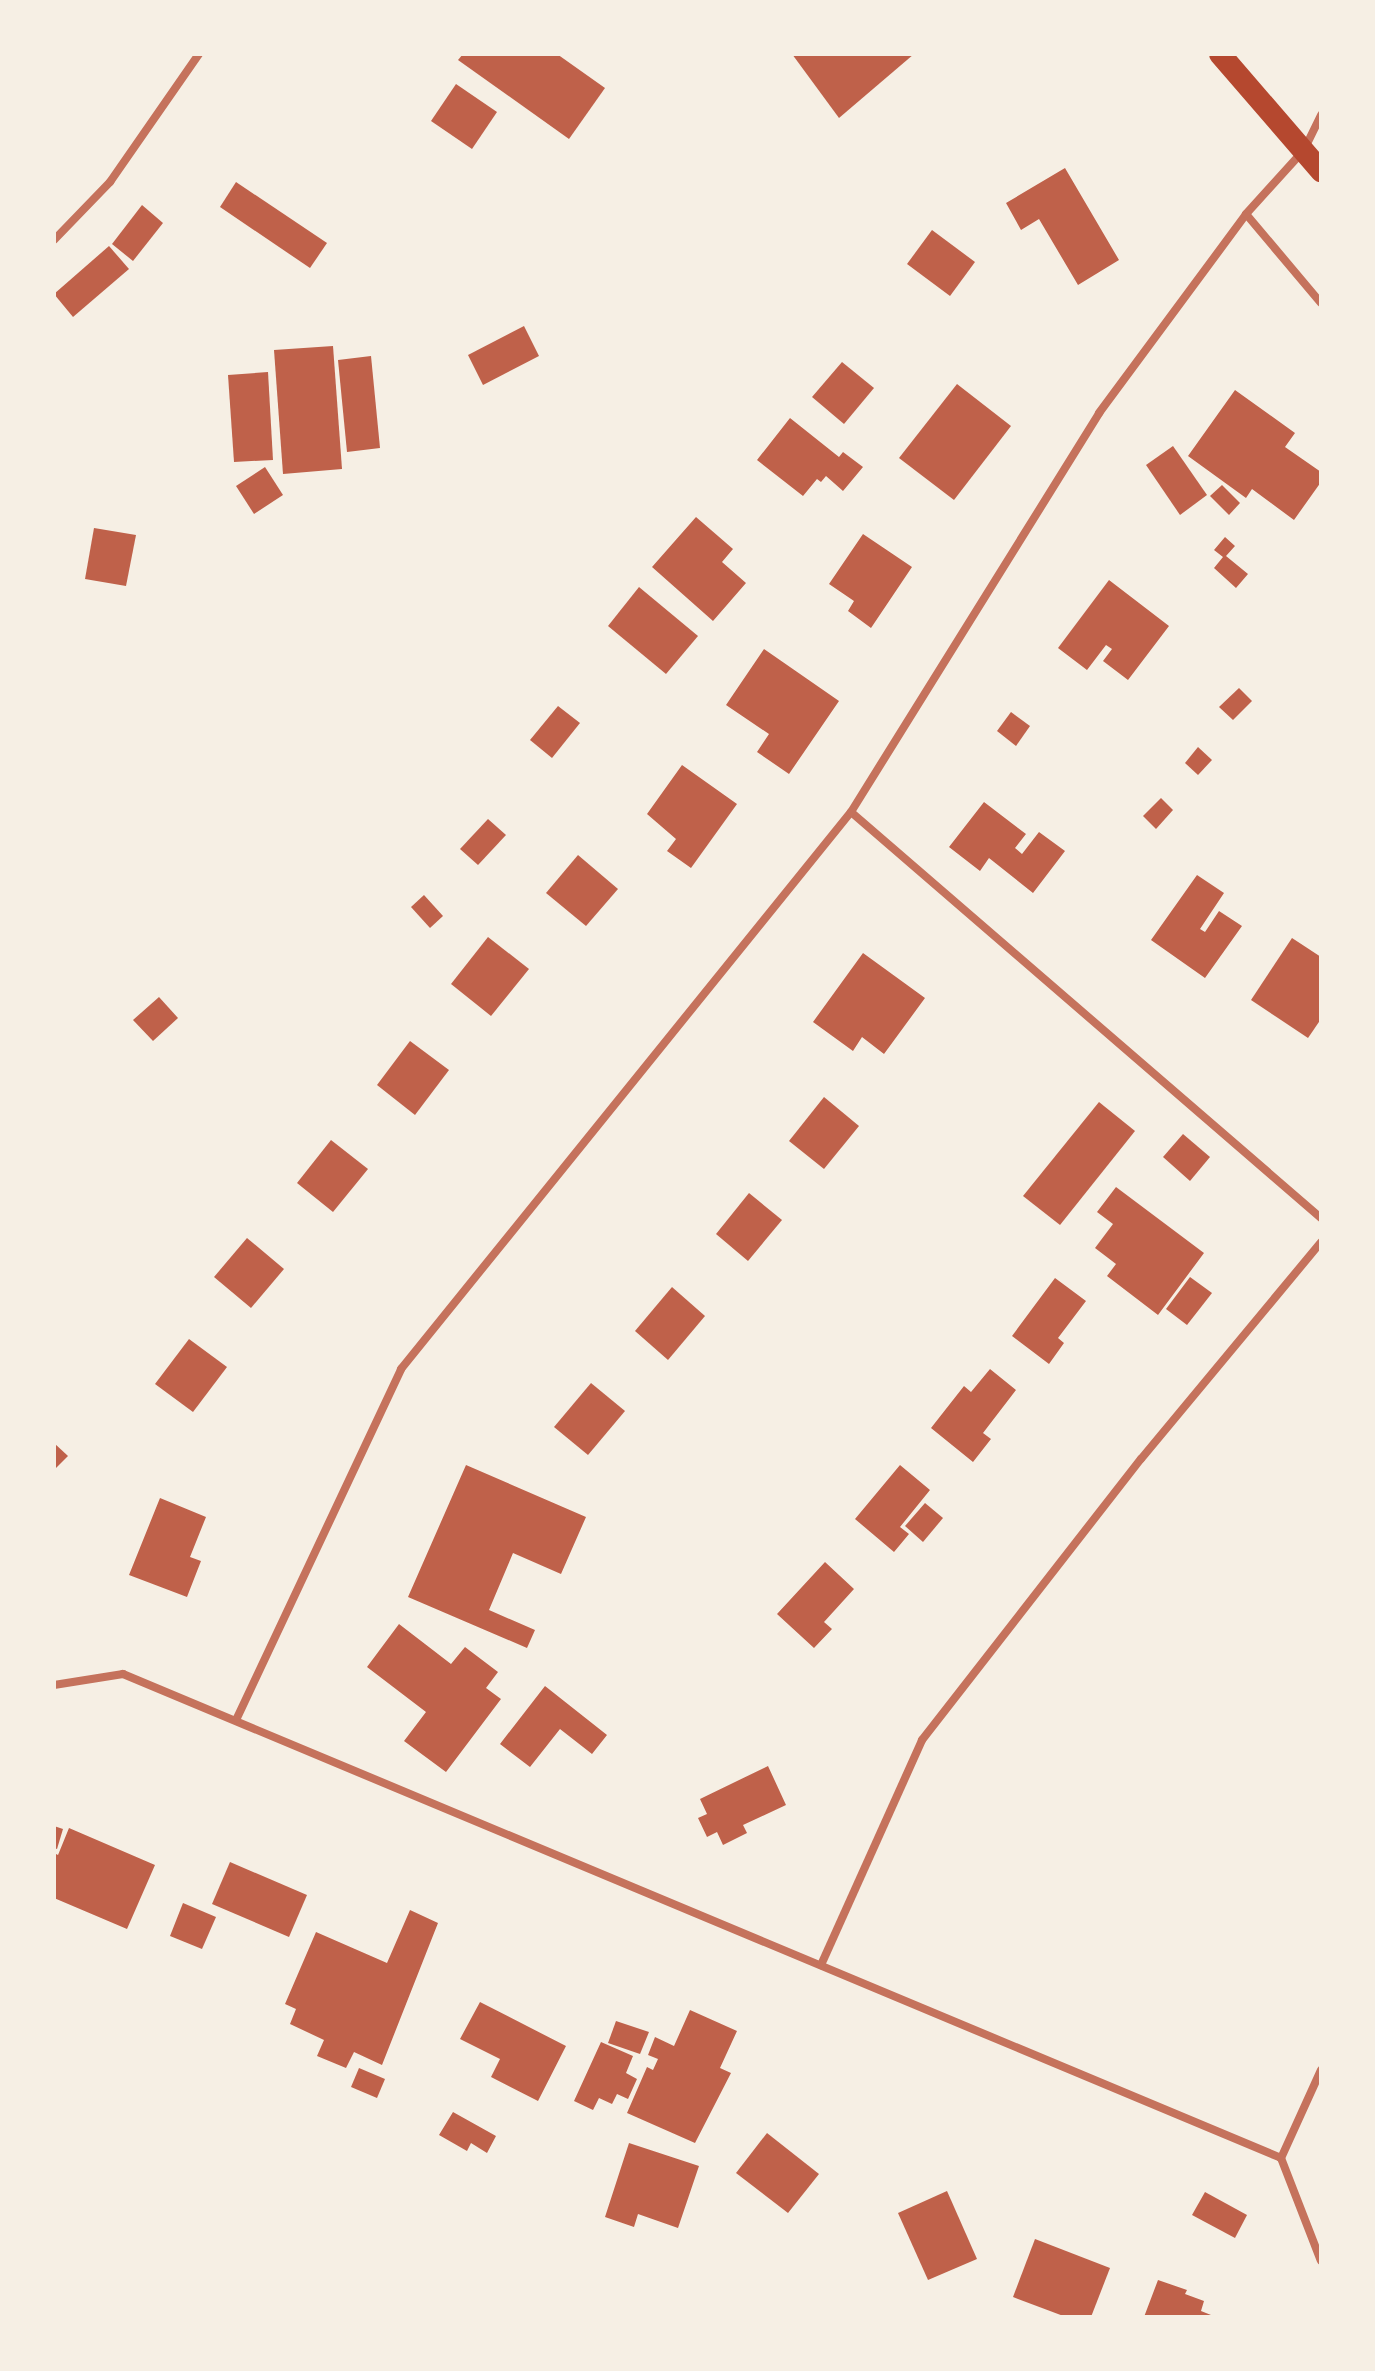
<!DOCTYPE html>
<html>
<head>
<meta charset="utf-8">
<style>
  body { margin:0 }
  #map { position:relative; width:1375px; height:2371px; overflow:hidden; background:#f6efe4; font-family:"Fira Sans",sans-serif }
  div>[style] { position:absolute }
  .building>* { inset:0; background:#bf614a }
  .minor>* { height:8px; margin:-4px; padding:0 4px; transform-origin:4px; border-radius:4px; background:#c5725c }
  .trunk>* { height:22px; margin:-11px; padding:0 11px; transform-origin:11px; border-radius:11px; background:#b5482f }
  span { translate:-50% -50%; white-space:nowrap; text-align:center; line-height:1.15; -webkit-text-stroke:7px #f6efe4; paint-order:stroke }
  .frame { position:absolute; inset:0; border:56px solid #f6efe4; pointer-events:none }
</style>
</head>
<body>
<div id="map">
  <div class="building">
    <i style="clip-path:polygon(463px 54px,557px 54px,605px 88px,569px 139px,458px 60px)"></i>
    <i style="clip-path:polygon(792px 54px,914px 54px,839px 118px)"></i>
    <i style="clip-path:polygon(456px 84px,497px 112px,472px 149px,431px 121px)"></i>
    <i style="clip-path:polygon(1065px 168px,1119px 260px,1078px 285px,1039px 219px,1021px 230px,1006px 203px)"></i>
    <i style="clip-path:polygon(236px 182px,327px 243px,310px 268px,220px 207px)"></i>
    <i style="clip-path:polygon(142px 205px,163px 223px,133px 261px,112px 244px)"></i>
    <i style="clip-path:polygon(932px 230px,975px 262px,950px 296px,907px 264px)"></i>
    <i style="clip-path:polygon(109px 246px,129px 269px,73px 317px,54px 294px)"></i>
    <i style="clip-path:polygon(524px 326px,539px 356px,483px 385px,468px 355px)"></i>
    <i style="clip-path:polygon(333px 346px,342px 469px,283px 474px,274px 350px)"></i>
    <i style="clip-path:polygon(371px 356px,380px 448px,347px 452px,338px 360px)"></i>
    <i style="clip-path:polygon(842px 362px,874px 388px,844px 424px,812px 397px)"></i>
    <i style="clip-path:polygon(268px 372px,273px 460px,234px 462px,228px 375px)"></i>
    <i style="clip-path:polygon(957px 384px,1011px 426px,954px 500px,899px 458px)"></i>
    <i style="clip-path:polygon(1235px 390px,1295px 433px,1285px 447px,1321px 472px,1321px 482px,1294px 520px,1252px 489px,1246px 498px,1188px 456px)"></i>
    <i style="clip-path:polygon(790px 418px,839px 457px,843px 452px,863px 467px,843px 491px,826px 476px,821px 482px,817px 479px,803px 496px,757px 460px)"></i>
    <i style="clip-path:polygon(1173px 446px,1207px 495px,1180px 515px,1146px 465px)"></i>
    <i style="clip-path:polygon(265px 467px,283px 495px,254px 514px,236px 486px)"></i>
    <i style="clip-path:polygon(1222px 485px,1240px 503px,1229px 515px,1210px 496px)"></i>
    <i style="clip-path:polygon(696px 517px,733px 549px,722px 562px,746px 583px,713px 621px,652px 567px)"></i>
    <i style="clip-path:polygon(94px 528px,136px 535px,126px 586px,85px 579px)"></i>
    <i style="clip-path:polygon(863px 534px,912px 567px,871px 628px,848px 611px,854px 601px,829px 584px)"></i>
    <i style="clip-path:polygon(1225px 537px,1235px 546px,1226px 556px,1248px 574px,1236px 588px,1214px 568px,1223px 557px,1214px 550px)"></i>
    <i style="clip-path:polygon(1109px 580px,1169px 626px,1128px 680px,1103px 661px,1112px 649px,1106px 645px,1087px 670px,1058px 648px)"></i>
    <i style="clip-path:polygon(639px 587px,698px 636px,666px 674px,608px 626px)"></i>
    <i style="clip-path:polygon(764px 649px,839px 701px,789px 774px,757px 752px,769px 734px,726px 705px)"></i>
    <i style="clip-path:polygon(1239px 688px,1252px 701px,1233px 720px,1219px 707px)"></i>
    <i style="clip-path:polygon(558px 706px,580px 723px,552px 758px,530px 740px)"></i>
    <i style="clip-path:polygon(1011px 712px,1030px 726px,1016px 746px,997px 731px)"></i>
    <i style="clip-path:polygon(1198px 747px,1212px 760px,1198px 775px,1185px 763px)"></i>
    <i style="clip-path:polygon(682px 765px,737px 804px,691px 868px,667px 851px,676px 839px,647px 814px)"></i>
    <i style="clip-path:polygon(1161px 798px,1173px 810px,1156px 829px,1143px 816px)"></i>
    <i style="clip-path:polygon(984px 802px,1026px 834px,1015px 848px,1022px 854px,1039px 832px,1065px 851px,1033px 893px,989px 858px,980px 871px,949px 847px)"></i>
    <i style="clip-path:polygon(488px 819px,506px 835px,478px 865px,460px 849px)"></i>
    <i style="clip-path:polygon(578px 855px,618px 889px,586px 926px,546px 893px)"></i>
    <i style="clip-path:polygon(1197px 875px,1224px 893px,1200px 929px,1205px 932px,1219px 911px,1242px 926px,1205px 978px,1151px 940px)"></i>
    <i style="clip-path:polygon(424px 895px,443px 916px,430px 928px,411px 907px)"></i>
    <i style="clip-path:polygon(488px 937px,529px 969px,491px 1016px,451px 984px)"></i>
    <i style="clip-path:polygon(1292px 938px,1321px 957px,1321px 1019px,1308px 1038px,1251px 1000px)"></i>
    <i style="clip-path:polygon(863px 953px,925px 998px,884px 1054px,862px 1037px,853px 1051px,813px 1022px)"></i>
    <i style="clip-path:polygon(159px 997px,178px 1018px,153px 1041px,133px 1020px)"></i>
    <i style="clip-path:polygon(410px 1041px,449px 1070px,415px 1115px,377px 1085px)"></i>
    <i style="clip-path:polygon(824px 1097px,859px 1126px,824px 1169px,789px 1141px)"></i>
    <i style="clip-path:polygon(1099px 1102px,1135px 1131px,1060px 1225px,1023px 1196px)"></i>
    <i style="clip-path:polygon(1183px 1134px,1210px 1157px,1190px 1181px,1163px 1157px)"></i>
    <i style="clip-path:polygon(331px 1140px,368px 1169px,333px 1212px,297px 1183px)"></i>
    <i style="clip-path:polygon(1116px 1187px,1204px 1253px,1158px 1315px,1107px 1276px,1116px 1264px,1095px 1248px,1113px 1224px,1097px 1212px)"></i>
    <i style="clip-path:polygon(749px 1193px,782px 1220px,748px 1261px,716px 1234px)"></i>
    <i style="clip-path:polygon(247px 1238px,284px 1269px,251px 1308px,214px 1277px)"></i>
    <i style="clip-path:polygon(1190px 1277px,1212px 1293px,1187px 1325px,1166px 1309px)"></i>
    <i style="clip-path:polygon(1055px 1278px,1086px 1301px,1058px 1338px,1064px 1343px,1049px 1364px,1012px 1336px)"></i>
    <i style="clip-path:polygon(672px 1287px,705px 1316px,668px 1360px,635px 1331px)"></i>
    <i style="clip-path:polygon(189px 1339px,227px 1367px,193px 1412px,155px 1384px)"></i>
    <i style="clip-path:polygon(990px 1369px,1016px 1390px,983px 1433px,991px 1439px,973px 1462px,931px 1428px,964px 1386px,971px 1392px)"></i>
    <i style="clip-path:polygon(591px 1383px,625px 1411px,588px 1455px,554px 1427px)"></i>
    <i style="clip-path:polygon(54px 1443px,68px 1456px,54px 1470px)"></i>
    <i style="clip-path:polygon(466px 1465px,586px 1517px,561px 1574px,513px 1553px,489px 1610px,535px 1630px,527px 1648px,408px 1597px)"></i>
    <i style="clip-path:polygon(900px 1465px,930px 1490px,900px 1527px,909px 1534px,894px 1552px,855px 1519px)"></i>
    <i style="clip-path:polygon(160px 1498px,206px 1517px,190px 1557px,201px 1561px,187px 1597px,129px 1575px)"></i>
    <i style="clip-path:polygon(925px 1503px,943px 1518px,923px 1542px,905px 1526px)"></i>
    <i style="clip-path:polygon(825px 1562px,854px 1589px,824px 1622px,832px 1629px,814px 1648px,777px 1614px)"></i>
    <i style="clip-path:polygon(399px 1624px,451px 1664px,465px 1647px,498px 1672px,486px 1688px,501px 1699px,446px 1772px,404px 1741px,426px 1712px,367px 1667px)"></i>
    <i style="clip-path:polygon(545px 1686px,607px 1735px,592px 1754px,560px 1729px,530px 1767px,500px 1744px)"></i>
    <i style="clip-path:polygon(768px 1766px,786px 1805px,743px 1825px,747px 1833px,723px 1845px,717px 1832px,707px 1837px,698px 1818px,707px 1814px,700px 1799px)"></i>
    <i style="clip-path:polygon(54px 1826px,63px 1829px,57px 1849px,54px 1848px)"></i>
    <i style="clip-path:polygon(69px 1828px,155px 1865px,127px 1929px,54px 1898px,54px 1853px,58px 1855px)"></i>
    <i style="clip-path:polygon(230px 1862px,307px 1895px,289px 1937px,212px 1904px)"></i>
    <i style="clip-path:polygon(183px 1903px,216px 1917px,202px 1949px,170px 1936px)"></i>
    <i style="clip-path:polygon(410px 1910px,438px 1923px,382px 2065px,354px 2052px,346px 2068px,317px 2056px,324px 2040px,290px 2024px,296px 2009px,285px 2004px,316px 1932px,387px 1963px)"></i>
    <i style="clip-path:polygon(480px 2002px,566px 2046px,538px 2101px,491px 2077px,500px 2059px,460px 2039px)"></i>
    <i style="clip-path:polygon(690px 2010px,737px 2031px,720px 2068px,731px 2073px,695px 2143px,627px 2113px,647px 2067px,653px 2070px,658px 2059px,648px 2055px,655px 2037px,674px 2046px)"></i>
    <i style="clip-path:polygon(616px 2021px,649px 2032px,640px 2054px,608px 2043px)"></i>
    <i style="clip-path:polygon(601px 2042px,633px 2056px,626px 2073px,637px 2079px,628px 2099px,617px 2094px,612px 2104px,599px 2098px,593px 2110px,574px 2101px)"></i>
    <i style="clip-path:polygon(359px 2068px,385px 2079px,377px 2098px,351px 2087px)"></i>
    <i style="clip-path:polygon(453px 2112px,496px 2136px,487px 2153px,471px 2143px,467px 2151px,439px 2135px)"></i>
    <i style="clip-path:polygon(767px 2133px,819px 2174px,788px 2213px,736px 2173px)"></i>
    <i style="clip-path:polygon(629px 2143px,699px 2166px,678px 2228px,638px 2214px,634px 2227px,605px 2217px)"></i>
    <i style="clip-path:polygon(947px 2191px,977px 2259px,928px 2280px,898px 2213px)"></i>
    <i style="clip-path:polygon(1205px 2192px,1247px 2215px,1235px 2238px,1192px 2215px)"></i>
    <i style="clip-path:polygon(1035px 2239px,1110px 2268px,1091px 2317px,1066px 2317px,1013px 2297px)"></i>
    <i style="clip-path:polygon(1158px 2280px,1187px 2290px,1185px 2294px,1204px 2301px,1201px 2311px,1216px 2317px,1144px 2317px)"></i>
  </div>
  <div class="minor">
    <i style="left:1246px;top:214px;width:116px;rotate:49.9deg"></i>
    <i style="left:54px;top:240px;width:81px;rotate:-46deg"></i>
    <i style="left:110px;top:182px;width:156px;rotate:-55.2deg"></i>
    <i style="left:851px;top:812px;width:621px;rotate:40.82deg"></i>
    <i style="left:54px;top:1685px;width:70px;rotate:-9.1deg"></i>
    <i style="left:123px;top:1674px;width:1255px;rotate:22.68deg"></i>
    <i style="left:237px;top:1718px;width:386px;rotate:-64.8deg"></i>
    <i style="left:401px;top:1369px;width:716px;rotate:-51.07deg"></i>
    <i style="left:851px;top:812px;width:470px;rotate:-58.1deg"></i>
    <i style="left:1099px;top:413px;width:247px;rotate:-53.5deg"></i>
    <i style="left:1246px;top:214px;width:86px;rotate:-47.8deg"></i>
    <i style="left:1304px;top:150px;width:39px;rotate:-64deg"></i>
    <i style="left:821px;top:1965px;width:247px;rotate:-65.8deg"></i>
    <i style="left:922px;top:1740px;width:356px;rotate:-52.1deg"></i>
    <i style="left:1141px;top:1459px;width:282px;rotate:-50.3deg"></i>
    <i style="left:1321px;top:2070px;width:97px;rotate:114.4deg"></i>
    <i style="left:1281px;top:2158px;width:110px;rotate:68.8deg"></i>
  </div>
  <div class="trunk">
    <i style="left:1220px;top:54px;width:155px;rotate:49.2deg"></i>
  </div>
  <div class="frame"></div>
</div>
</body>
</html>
